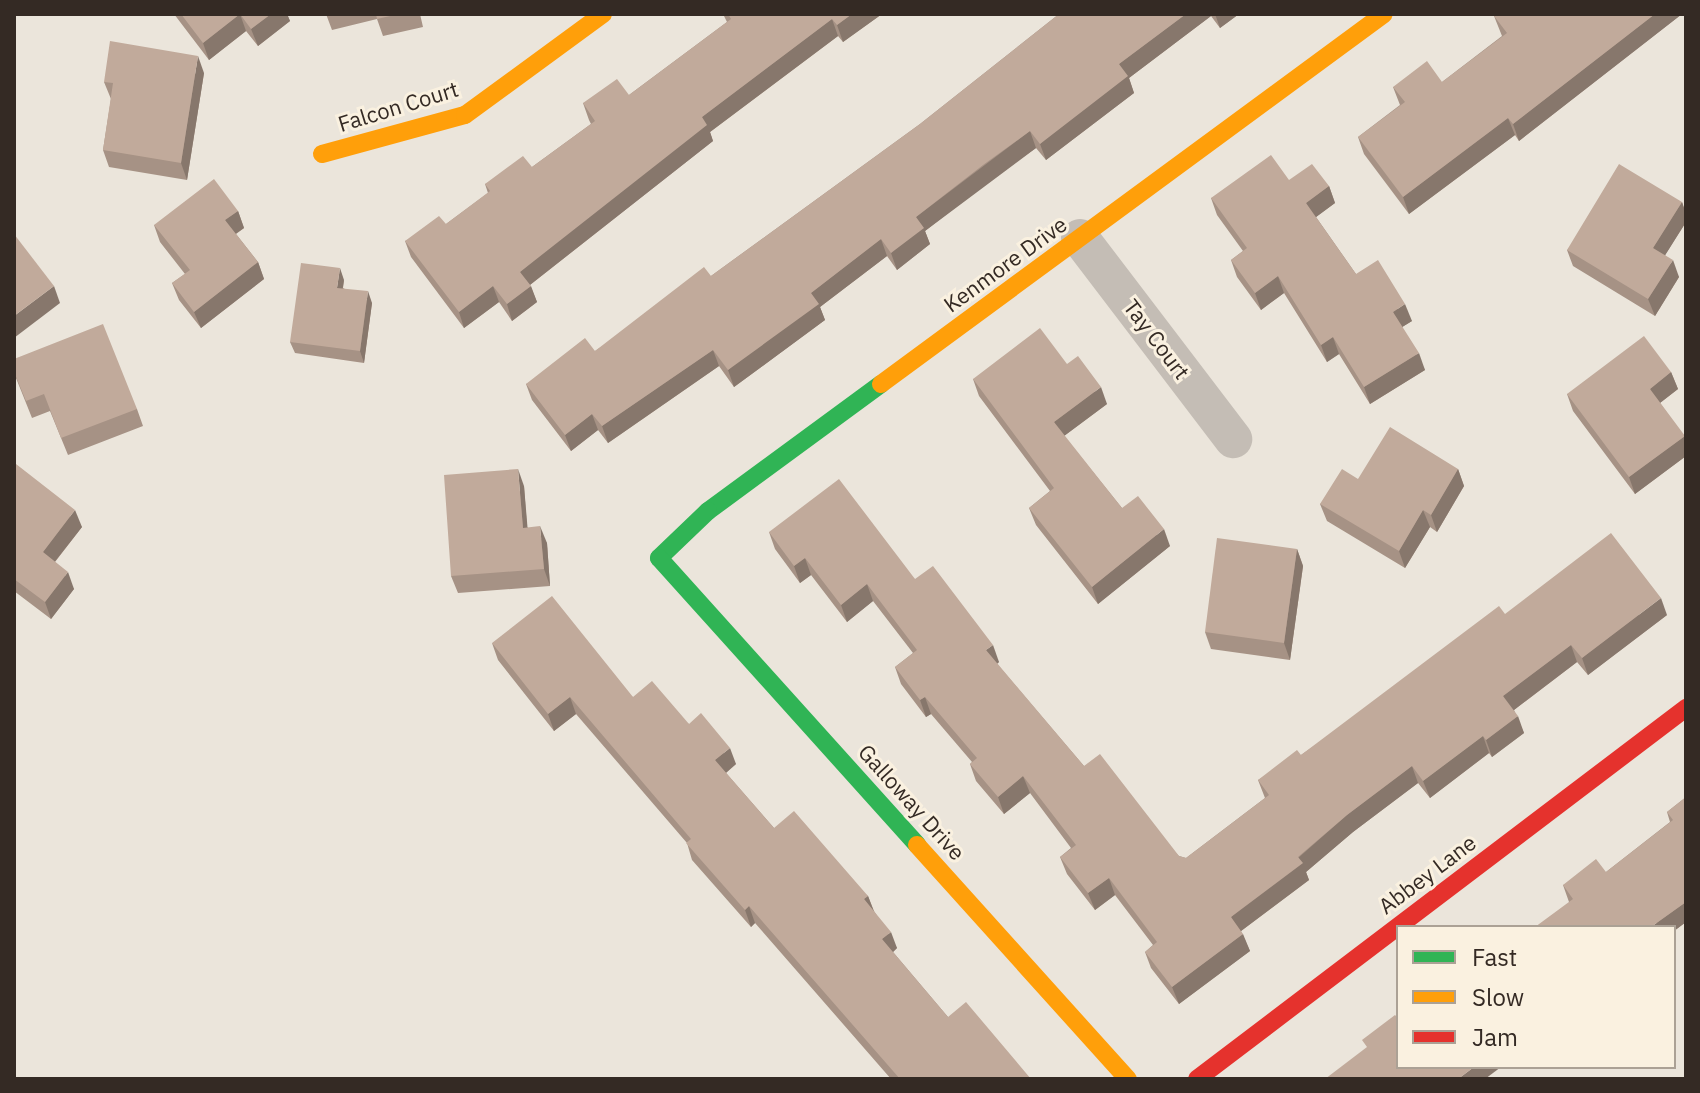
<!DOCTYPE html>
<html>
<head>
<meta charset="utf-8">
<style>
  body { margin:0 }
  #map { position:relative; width:1700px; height:1093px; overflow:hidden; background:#ebe5db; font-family:"IBM Plex Sans",sans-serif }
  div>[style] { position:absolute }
  .street>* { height:38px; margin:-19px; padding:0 19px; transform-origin:19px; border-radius:19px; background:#c4bdb5 }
  .fast>* { height:18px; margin:-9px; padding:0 9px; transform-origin:9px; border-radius:9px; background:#30b455 }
  .slow>* { height:18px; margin:-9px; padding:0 9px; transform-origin:9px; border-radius:9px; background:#ff9f0a }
  .jam>* { height:18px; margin:-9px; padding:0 9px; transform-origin:9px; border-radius:9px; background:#e5322d }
  .wall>* { inset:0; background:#a69285 }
  .shaded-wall>* { inset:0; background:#87776c }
  .building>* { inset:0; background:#c1aa9b }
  span { translate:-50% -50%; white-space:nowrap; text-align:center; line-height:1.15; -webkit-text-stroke:6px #faf1e0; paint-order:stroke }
  .street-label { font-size:22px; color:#342a24 }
  .frame { position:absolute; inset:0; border:16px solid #342a24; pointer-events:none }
  .legend { position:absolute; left:1396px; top:925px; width:280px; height:144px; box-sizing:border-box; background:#faf1e0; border:2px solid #aba195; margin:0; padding:10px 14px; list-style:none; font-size:24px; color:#342a24 }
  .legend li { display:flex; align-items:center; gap:16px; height:40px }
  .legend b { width:40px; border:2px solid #aba195 }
</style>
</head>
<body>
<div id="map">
  <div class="street">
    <i style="left:1080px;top:238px;width:253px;rotate:52.7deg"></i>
  </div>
  <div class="fast">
    <i style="left:881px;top:384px;width:215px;rotate:143.7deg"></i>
    <i style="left:708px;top:511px;width:68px;rotate:136.2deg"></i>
    <i style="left:659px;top:558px;width:386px;rotate:48deg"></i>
  </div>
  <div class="slow">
    <i style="left:322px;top:154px;width:148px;rotate:-15.3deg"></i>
    <i style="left:465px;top:115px;width:171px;rotate:-36.2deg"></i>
    <i style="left:881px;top:384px;width:624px;rotate:-36.34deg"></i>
    <i style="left:917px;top:845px;width:315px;rotate:48deg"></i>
  </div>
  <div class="jam">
    <i style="left:1197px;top:1079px;width:614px;rotate:-37.19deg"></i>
  </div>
  <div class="wall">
    <i style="clip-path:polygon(174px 14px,287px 14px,290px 21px,258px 46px,246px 31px,209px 60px)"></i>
    <i style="clip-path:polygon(326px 14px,420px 14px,423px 27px,383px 36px,377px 19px,332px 30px)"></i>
    <i style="clip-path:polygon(723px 14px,882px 14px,843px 42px,838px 36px,710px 132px,713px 141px,530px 285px,537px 302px,512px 321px,499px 302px,464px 328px,411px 257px,405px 241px,446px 224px,488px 193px,485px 184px,532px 167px,591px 124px,589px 120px,583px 103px,629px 95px,727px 22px)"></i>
    <i style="clip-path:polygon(1059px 14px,1239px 14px,1220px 28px,1211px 16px,1129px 78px,1134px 93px,1046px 160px,1036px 148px,989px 181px,925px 231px,930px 244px,897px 270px,887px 256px,820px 307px,825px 320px,734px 387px,719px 366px,608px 443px,598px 430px,571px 451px,532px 400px,526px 384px,595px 351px,711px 276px,920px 124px)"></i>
    <i style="clip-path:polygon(1682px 14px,1519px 141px,1515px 135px,1409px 214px,1364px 154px,1358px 137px,1400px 105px,1393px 87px,1442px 82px,1502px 36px,1494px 16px)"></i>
    <i style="clip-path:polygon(204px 73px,187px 180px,109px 167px,103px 150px,111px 99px,104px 82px)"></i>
    <i style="clip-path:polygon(1289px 180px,1329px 186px,1335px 203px,1316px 217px,1356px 274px,1412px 321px,1402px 327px,1425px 370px,1370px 404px,1339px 354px,1327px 362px,1284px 293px,1261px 310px,1237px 277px,1231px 260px,1243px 251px,1217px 215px,1211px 198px)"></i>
    <i style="clip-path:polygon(1682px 202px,1686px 214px,1686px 222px,1665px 255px,1679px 277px,1655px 316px,1573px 266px,1567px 250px)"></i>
    <i style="clip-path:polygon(238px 211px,244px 228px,236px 234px,258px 262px,264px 279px,201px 328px,179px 300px,172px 283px,185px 274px,160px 242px,154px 225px)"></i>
    <i style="clip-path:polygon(344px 280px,343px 288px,372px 303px,364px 363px,295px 353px,290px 342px)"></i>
    <i style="clip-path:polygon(1067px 364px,1107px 404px,1064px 436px,1122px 508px,1170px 546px,1098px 604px,1036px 525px,1029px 508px,1050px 491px,979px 396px,973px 379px)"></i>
    <i style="clip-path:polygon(1671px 372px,1678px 389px,1660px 403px,1686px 440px,1686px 456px,1635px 494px,1573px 411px,1567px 394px)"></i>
    <i style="clip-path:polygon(14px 373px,137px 409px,143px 426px,68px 455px,50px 411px,32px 418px)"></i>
    <i style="clip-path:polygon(14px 467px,82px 527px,55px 562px,74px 589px,51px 619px,14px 591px)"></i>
    <i style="clip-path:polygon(1458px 469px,1464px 486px,1437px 532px,1430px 527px,1405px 568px,1327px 521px,1320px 504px,1358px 479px)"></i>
    <i style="clip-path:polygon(524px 486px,527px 527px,547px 543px,550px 586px,458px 593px,451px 576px)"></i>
    <i style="clip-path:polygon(769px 532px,915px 579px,999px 662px,997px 664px,1084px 766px,1179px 856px,1186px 858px,1265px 798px,1258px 780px,1301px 755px,1505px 614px,1667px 615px,1588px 675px,1577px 662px,1514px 710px,1524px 733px,1492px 757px,1489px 753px,1430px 798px,1418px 783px,1353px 832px,1306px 872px,1309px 880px,1241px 931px,1250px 951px,1179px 1004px,1151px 968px,1145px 952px,1153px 945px,1115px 895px,1095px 910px,1067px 874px,1060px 857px,1071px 848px,1030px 793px,1004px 814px,976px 781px,970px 764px,972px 762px,931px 714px,926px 717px,901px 684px,895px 667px,913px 653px,873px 601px,847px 622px,811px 575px,800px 583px,775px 549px)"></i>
    <i style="clip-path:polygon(1297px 549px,1303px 566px,1290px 660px,1211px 649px,1205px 632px)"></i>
    <i style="clip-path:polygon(492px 643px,633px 697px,689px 724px,736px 764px,726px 773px,774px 828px,868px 896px,874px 911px,897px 948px,893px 952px,948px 1017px,1031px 1079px,891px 1079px,755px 923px,751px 927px,692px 860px,687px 843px,576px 714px,554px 731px,498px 660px)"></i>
    <i style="clip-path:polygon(1686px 797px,1686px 922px,1674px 931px,1674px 927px,1569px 902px,1563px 885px,1606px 872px,1670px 822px,1667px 812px)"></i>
  </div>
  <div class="shaded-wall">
    <i style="clip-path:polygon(240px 14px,246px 31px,209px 60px,203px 43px)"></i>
    <i style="clip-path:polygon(271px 14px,287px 14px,290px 21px,258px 46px,251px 29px)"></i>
    <i style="clip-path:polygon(852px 14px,882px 14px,843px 42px,837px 25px)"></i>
    <i style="clip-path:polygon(1186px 14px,1210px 14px,1211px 16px,1129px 78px,1134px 93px,1046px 160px,1040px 144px,1119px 64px)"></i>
    <i style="clip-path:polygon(1215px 14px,1239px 14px,1220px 28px)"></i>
    <i style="clip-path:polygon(1655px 14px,1682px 14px,1519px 141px,1513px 124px)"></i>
    <i style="clip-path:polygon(832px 19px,838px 36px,710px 132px,713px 141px,526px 288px,520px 272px,702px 117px)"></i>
    <i style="clip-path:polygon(198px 56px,204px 73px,187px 180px,181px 163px)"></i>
    <i style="clip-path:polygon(1508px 118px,1515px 135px,1409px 214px,1403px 197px)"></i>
    <i style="clip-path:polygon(1030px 131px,1036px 148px,925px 231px,930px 244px,897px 270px,891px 253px,916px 217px)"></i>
    <i style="clip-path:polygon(1329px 186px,1335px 203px,1312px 220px,1306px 203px)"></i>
    <i style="clip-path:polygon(1682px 202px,1686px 214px,1686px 222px,1659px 265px,1653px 248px)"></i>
    <i style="clip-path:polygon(238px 211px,244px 228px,231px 237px,225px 220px)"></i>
    <i style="clip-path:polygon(881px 239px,887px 256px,820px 307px,825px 320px,734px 387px,728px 370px,811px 293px)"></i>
    <i style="clip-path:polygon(1673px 260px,1679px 277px,1655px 316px,1648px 299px)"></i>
    <i style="clip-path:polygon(258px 262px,264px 279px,201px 328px,194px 312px)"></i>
    <i style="clip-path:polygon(340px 268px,344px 280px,341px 299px,337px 288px)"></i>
    <i style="clip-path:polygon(1278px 276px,1284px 293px,1261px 310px,1255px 293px)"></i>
    <i style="clip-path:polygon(54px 286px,60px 303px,14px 338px,14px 316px)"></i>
    <i style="clip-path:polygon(493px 286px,499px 302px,464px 328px,459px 312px)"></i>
    <i style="clip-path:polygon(531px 286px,537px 302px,512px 321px,507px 304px)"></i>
    <i style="clip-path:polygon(368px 291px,372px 303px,364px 363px,360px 351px)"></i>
    <i style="clip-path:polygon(1405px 304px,1412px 321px,1399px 329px,1393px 312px)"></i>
    <i style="clip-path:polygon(1333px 337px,1339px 354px,1327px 362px,1321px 345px)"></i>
    <i style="clip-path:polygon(713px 350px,719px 366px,608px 443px,602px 426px)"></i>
    <i style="clip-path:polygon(1419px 353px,1425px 370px,1370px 404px,1364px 387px)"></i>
    <i style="clip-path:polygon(1671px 372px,1678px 389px,1656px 406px,1650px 389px)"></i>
    <i style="clip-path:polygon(1101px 387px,1107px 404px,1060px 439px,1054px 422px)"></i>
    <i style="clip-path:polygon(592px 414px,598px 430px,571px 451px,565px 435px)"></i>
    <i style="clip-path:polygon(1685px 436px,1686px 440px,1686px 456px,1635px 494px,1629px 477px)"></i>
    <i style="clip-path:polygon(518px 469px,524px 486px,529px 545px,523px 528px)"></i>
    <i style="clip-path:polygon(1458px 469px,1464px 486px,1437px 532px,1431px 515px)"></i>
    <i style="clip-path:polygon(75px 510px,82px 527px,49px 569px,43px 552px)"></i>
    <i style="clip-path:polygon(1423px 510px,1430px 527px,1405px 568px,1399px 551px)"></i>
    <i style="clip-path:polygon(540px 526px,547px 543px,550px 586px,544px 569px)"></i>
    <i style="clip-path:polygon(1164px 529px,1170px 546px,1098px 604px,1092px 587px)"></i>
    <i style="clip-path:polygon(1297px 549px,1303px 566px,1290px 660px,1284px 643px)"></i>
    <i style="clip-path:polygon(805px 558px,811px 575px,800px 583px,794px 566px)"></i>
    <i style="clip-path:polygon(68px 572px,74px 589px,51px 619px,45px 602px)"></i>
    <i style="clip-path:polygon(867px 584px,873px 601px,847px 622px,841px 605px)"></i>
    <i style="clip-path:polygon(1661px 598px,1667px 615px,1588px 675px,1582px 658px)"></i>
    <i style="clip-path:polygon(993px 645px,999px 662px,993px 667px,986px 650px)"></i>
    <i style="clip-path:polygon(1571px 645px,1577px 662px,1510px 713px,1503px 696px)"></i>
    <i style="clip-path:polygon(570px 697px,576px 714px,554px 731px,548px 714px)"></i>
    <i style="clip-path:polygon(925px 697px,931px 714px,926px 717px,920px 700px)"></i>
    <i style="clip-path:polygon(1518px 716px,1524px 733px,1492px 757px,1486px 740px)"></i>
    <i style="clip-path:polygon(1483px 736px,1489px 753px,1430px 798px,1423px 781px)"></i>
    <i style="clip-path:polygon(730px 748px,736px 764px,721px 777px,715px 760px)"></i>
    <i style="clip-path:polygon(1412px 766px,1418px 783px,1353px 832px,1306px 872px,1309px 880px,1237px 934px,1231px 917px,1347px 815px)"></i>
    <i style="clip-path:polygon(1023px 776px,1030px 793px,1004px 814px,998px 797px)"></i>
    <i style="clip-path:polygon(1109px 878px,1115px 895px,1095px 910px,1088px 893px)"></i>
    <i style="clip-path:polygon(868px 896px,874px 912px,864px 899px)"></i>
    <i style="clip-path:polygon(1686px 902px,1686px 922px,1674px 931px,1674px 927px,1651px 927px)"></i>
    <i style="clip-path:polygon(749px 906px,755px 923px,751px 927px,745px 910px)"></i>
    <i style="clip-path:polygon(891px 932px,897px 948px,889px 956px,882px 939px)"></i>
    <i style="clip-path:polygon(1243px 934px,1250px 951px,1179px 1004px,1172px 987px)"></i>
    <i style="clip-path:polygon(1474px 1067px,1501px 1067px,1485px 1079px,1458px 1079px)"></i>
  </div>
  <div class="building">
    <i style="clip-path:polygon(181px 14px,271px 14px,251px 29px,240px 14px,203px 43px)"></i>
    <i style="clip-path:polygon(376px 14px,399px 14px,377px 19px)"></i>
    <i style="clip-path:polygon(728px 14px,852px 14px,837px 25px,832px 19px,702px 117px,707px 125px,520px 272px,531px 286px,507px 304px,493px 286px,459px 312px,405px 241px,439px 216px,446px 224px,490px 191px,485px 184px,523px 156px,532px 167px,595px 121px,583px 103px,617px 79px,629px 95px,731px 19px)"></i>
    <i style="clip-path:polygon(1059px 14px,1186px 14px,1119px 64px,1128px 76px,1040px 144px,1030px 131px,983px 165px,916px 217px,924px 228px,891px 253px,881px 239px,811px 293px,819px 304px,728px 370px,713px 350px,602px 426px,592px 414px,565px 435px,526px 384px,585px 338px,595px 351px,704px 267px,711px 276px,920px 124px)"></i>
    <i style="clip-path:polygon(1497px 14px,1655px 14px,1513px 124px,1508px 118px,1403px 197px,1358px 137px,1405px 102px,1393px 87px,1427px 61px,1442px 82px,1507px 33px,1494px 16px)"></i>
    <i style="clip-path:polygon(110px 41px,198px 56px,181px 163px,103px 150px,113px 83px,104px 82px)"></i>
    <i style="clip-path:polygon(1271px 155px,1289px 180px,1312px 164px,1329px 186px,1306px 203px,1356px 274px,1378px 260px,1405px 304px,1393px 312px,1419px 353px,1364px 387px,1333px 337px,1321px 345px,1278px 276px,1255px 293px,1231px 260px,1247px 248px,1211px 198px)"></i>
    <i style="clip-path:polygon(1619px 164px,1682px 202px,1653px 248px,1673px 260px,1648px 299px,1567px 250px)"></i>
    <i style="clip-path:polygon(214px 179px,238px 211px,225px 220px,258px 262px,194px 312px,172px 283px,190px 270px,154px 225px)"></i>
    <i style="clip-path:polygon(14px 234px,54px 286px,14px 316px)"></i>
    <i style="clip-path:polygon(301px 263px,340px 268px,337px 288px,368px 291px,360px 351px,290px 342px)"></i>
    <i style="clip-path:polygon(103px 324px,137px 409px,61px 438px,44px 394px,26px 401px,14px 372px,14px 359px)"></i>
    <i style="clip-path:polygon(1040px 328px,1067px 364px,1078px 356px,1101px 387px,1054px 422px,1122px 508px,1138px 496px,1164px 529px,1092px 587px,1029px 508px,1054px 488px,973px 379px)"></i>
    <i style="clip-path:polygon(1644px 336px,1671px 372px,1650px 389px,1685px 436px,1629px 477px,1567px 394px)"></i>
    <i style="clip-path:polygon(1390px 427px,1458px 469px,1431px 515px,1423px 510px,1399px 551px,1320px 504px,1342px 469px,1358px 479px)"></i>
    <i style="clip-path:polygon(16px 464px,75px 510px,43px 552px,68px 572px,45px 602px,14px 579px,14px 467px)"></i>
    <i style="clip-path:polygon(518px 469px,523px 528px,540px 526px,544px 569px,451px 576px,444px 475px)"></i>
    <i style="clip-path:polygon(839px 479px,915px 579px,933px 566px,993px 645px,986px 650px,1084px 766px,1100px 754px,1179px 856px,1186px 858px,1269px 795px,1258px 780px,1297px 750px,1301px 755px,1499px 606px,1505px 614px,1611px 533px,1661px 598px,1582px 658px,1571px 645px,1503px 696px,1518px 716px,1486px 740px,1483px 736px,1423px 781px,1412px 766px,1347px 815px,1298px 857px,1303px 863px,1231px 917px,1243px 934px,1172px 987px,1145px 952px,1157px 942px,1109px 878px,1088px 893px,1060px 857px,1076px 845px,1023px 776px,998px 797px,970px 764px,977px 758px,925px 697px,920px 700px,895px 667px,917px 650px,867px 584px,841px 605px,805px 558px,794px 566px,769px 532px)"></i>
    <i style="clip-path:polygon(1217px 538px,1297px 549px,1284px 643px,1205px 632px)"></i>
    <i style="clip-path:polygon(552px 596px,633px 697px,652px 681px,689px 724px,701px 713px,730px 748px,715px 760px,774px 828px,794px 811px,868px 896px,864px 899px,891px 932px,882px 939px,948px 1017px,966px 1002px,1031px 1079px,900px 1079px,749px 906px,745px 910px,686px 843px,691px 839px,570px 697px,548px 714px,492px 643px)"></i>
    <i style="clip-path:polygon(1686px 797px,1686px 902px,1651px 927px,1535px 927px,1573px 899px,1563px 885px,1596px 859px,1606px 872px,1673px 820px,1667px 812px)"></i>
    <i style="clip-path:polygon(1395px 1015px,1398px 1018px,1398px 1067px,1474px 1067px,1458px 1079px,1325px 1079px,1367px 1047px,1362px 1040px)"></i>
  </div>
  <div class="street-label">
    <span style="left:398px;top:106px;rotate:-17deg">Falcon Court</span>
    <span style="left:1005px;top:264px;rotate:-36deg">Kenmore Drive</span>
    <span style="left:1157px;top:339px;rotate:53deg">Tay Court</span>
    <span style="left:912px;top:802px;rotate:48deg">Galloway Drive</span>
    <span style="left:1427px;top:874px;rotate:-37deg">Abbey Lane</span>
  </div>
  <div class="frame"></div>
  <ul class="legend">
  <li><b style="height:10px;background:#30b455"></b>Fast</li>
  <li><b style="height:10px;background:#ff9f0a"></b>Slow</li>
  <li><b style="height:10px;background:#e5322d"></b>Jam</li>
  </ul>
</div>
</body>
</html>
